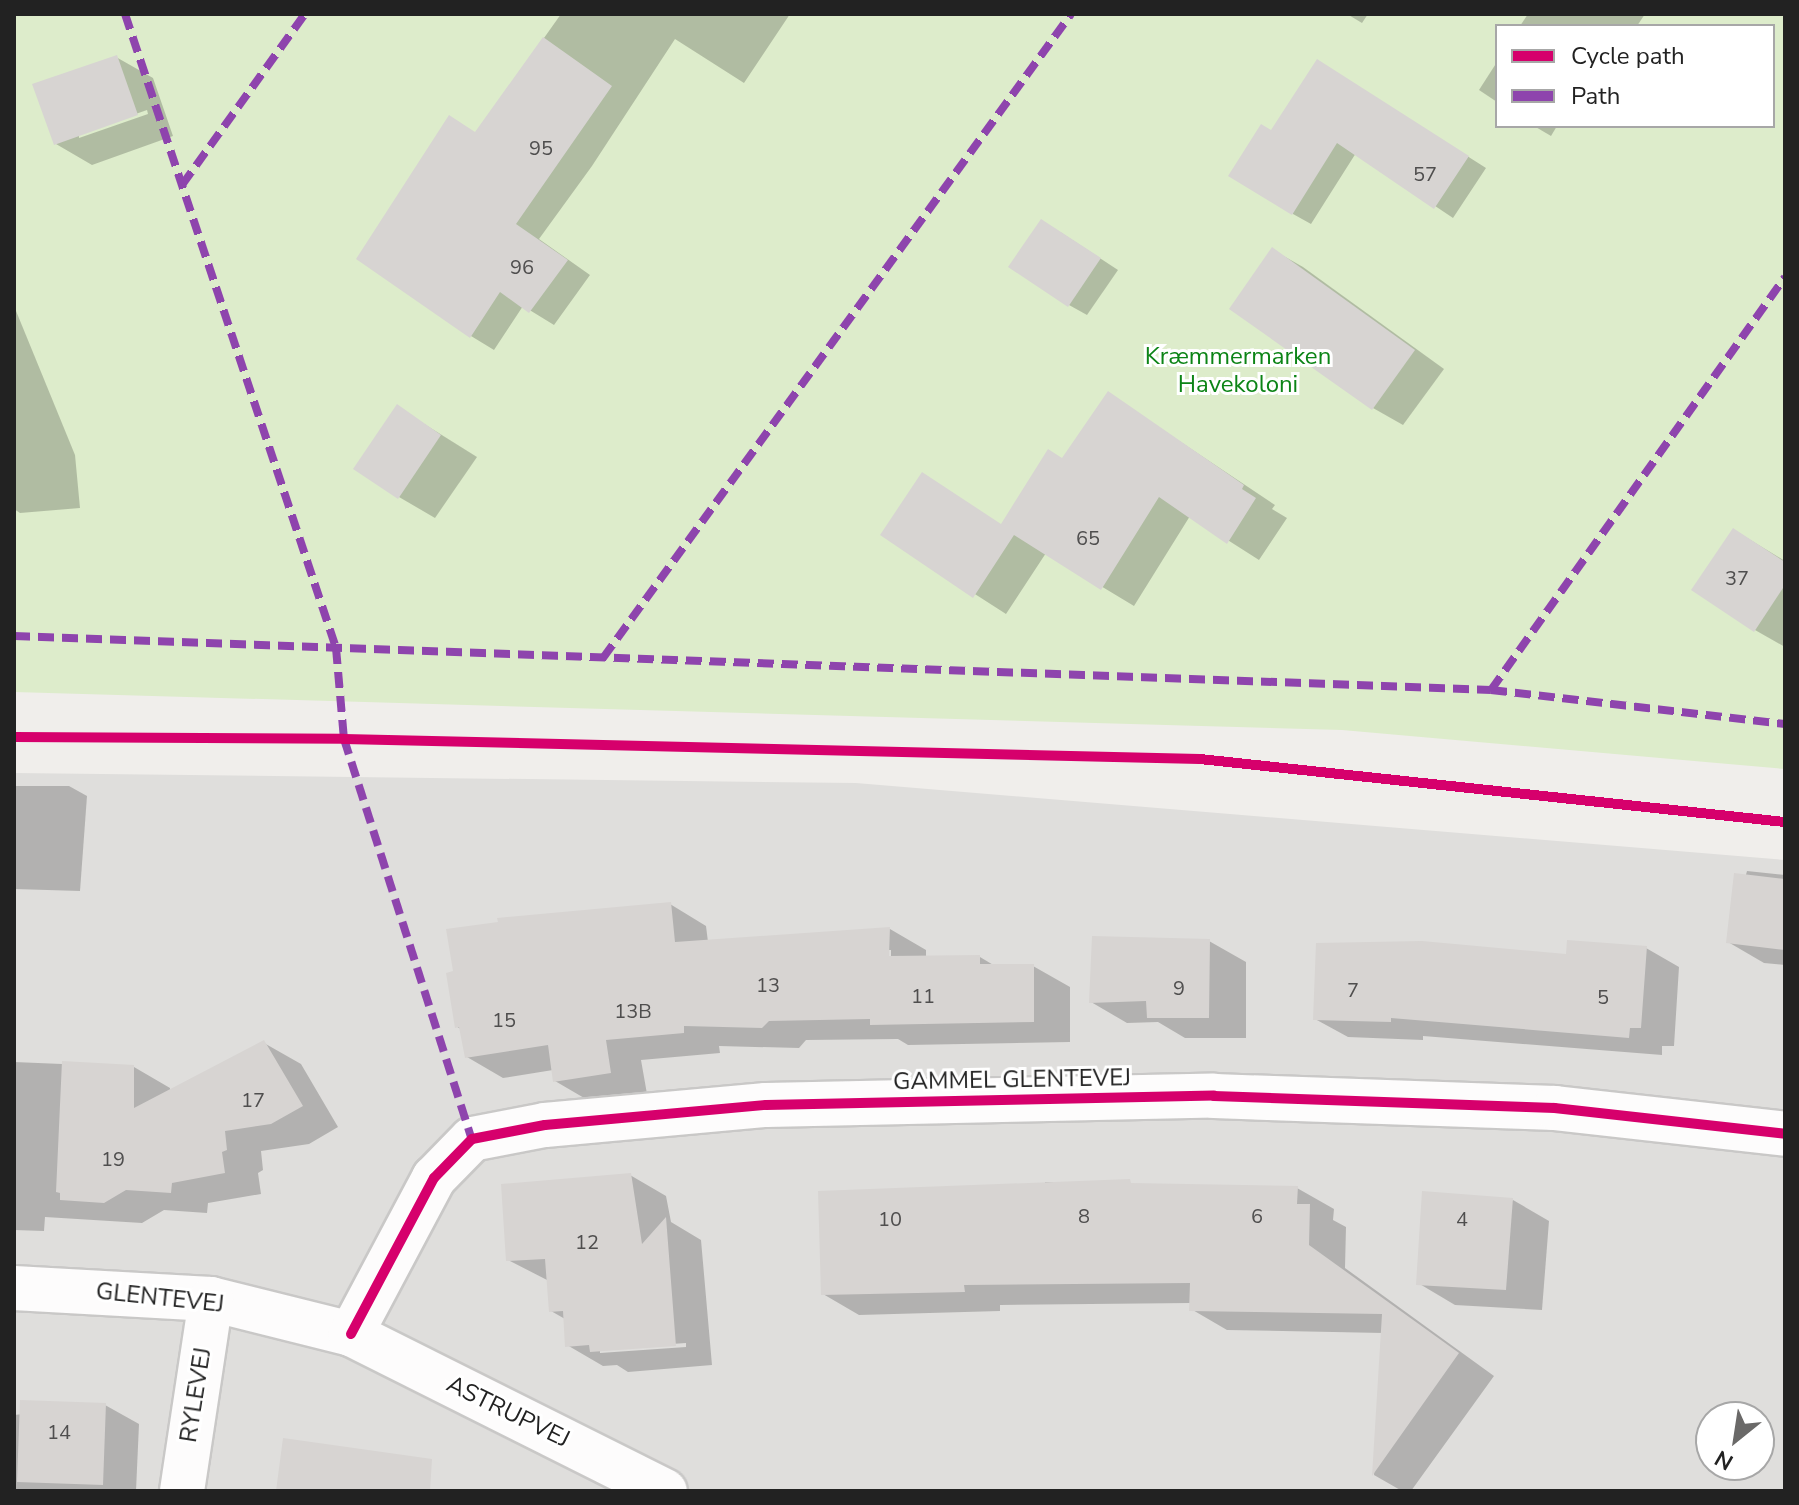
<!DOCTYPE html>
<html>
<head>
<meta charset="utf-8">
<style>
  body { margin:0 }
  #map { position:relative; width:1799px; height:1505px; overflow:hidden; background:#f0eeeb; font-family:"Nunito Sans",sans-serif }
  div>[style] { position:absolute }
  .residential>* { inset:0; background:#dfdedc }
  .grass>* { inset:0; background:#ddeccb }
  .shadow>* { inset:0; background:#0003 }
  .building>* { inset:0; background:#d7d4d2 }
  .roads { filter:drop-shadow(2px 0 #c9c8c7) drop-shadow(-2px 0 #c9c8c7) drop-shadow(0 2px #c9c8c7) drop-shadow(0 -2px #c9c8c7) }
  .minor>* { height:44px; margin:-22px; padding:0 22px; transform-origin:22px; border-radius:22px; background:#fdfcfc }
  .quiet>* { height:8px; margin-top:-4px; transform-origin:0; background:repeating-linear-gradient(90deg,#8e44ad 0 16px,transparent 0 24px) }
  .cycleway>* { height:10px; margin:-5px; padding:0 5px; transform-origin:5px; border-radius:5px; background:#d6006c }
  span { translate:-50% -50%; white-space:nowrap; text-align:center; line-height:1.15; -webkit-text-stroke:6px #fff; paint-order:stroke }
  .number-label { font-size:20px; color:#4f4e4e }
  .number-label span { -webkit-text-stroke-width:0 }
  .park-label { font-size:24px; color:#0c8416 }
  .street-label { font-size:24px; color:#222 }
  .frame { position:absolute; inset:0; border:16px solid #222; pointer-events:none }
  .legend { position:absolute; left:1495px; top:24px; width:280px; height:104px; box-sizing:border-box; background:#fff; border:2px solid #a7a7a7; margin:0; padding:10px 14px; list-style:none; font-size:24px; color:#222 }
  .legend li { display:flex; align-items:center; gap:16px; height:40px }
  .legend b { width:40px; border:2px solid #a7a7a7 }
  .north { position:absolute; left:1695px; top:1401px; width:80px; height:80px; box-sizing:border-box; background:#fff; border:2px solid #a7a7a7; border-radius:50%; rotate:210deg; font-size:22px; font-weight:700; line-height:32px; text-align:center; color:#222 }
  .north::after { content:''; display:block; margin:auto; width:28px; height:36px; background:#6a6968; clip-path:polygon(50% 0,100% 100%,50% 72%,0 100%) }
</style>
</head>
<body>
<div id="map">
  <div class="residential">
    <i style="clip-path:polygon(evenodd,14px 773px,856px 783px,1785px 860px,1785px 1491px,14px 1491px,14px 773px,1711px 1417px,1759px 1417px,1759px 1465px,1711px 1465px,1711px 1417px)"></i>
  </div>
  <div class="grass">
    <i style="clip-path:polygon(evenodd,14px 14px,1785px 14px,1785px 769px,1342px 730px,14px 692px,14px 14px,1497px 26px,1773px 26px,1773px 126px,1497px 126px,1497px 26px)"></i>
  </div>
  <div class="shadow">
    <i style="clip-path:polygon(561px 14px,790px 14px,744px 83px,675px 39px,592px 166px,539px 239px,590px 275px,554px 325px,523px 306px,494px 350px,471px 336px,476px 134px)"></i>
    <i style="clip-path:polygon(1347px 14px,1368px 14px,1362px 23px)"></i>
    <i style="clip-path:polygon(1528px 14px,1645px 14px,1637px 26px,1520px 26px)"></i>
    <i style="clip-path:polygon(evenodd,116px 57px,153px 78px,173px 136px,92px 165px,56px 144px,116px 57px,147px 110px,148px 114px,79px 138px,79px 134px,147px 110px)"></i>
    <i style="clip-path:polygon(1497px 62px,1497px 102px,1479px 90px)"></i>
    <i style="clip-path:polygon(1335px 72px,1486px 168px,1453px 218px,1356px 153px,1311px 224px,1293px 214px,1272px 132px)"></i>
    <i style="clip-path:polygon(1534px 126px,1557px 126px,1551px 136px)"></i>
    <i style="clip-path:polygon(1060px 232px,1118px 270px,1087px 315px,1069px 305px)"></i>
    <i style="clip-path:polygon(1273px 250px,1303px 267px,1444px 369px,1403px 425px,1373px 408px)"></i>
    <i style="clip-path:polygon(14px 306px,75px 455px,80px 508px,20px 513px,14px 509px)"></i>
    <i style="clip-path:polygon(1109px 394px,1275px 505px,1272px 509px,1287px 518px,1259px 560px,1190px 516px,1134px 606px,1046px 553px,1006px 614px,883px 535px,1002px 525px,1063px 460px)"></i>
    <i style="clip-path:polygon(397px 407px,477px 457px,435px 518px,399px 497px)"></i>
    <i style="clip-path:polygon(1734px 530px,1785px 561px,1785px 647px,1755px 630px)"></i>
    <i style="clip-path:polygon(14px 786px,69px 786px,87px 796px,80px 891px,14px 889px)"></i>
    <i style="clip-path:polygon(1747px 871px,1785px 875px,1785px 965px,1764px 963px,1728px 942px)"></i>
    <i style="clip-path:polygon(evenodd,670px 904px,706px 926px,708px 942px,890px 929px,926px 950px,926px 958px,980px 957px,995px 966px,1033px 966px,1070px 987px,1070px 1042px,908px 1045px,898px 1039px,806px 1040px,799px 1048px,719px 1046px,720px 1053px,641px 1060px,647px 1094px,591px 1102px,555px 1081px,553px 1070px,503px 1078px,467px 1057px,462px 1030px,456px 1026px,670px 904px,887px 950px,891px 950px,891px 966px,887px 950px)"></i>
    <i style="clip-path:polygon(1209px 941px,1246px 962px,1246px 1038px,1185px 1038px,1158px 1022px,1127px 1023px,1091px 1002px)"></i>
    <i style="clip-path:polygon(1646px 948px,1679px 967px,1674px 1046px,1662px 1046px,1662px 1055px,1423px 1036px,1423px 1040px,1348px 1037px,1315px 1019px,1568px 956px)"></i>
    <i style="clip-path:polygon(264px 1043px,301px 1064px,338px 1127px,309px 1144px,261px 1151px,263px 1170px,258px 1173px,261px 1194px,208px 1203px,207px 1213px,164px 1210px,142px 1223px,45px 1217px,44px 1231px,14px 1230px,14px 1062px,134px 1067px,170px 1088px,170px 1092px)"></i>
    <i style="clip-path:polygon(evenodd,630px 1175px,666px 1196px,671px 1222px,701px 1240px,712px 1365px,628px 1372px,617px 1365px,603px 1366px,567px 1345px,565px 1319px,551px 1311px,549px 1281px,508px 1260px,630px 1175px,686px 1343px,686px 1347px,600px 1353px,600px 1349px,686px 1343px)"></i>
    <i style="clip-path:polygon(1045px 1182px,1297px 1188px,1334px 1209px,1333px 1220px,1346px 1227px,1345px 1268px,1494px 1376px,1411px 1491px,1402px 1491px,1374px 1475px,1383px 1333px,1227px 1330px,1191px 1309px,1191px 1303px,1000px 1305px,1000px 1311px,859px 1315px,823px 1294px,1045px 1187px)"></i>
    <i style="clip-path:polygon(1513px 1200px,1549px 1221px,1542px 1310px,1455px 1305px,1418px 1283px)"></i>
    <i style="clip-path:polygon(105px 1405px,139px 1424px,136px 1491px,14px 1491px,14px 1415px)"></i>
  </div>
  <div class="building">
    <i style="clip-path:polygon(543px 37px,612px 86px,516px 224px,568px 260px,529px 313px,500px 292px,470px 338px,356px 259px,449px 115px,475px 132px)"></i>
    <i style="clip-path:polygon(117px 55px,138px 115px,54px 145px,32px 84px)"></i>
    <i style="clip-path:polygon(1317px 59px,1469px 156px,1434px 209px,1337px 143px,1292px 215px,1228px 176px,1261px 124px,1271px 130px)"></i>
    <i style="clip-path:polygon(1041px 219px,1101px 258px,1068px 307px,1008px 267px)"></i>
    <i style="clip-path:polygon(1272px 247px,1415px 350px,1372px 410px,1229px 309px)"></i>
    <i style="clip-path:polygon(1108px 391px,1244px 485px,1242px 489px,1256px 498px,1227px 544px,1159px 497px,1101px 590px,1014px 535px,973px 598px,880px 535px,922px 472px,1001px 524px,1048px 449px,1062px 458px)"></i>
    <i style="clip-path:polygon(397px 404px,441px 435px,398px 499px,353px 469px)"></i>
    <i style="clip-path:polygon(1733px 528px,1785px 562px,1785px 585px,1754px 632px,1691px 590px)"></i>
    <i style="clip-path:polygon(1734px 873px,1785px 879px,1785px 950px,1726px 943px)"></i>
    <i style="clip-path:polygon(671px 902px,675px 942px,890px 927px,889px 956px,980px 955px,980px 964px,1034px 964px,1034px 1022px,870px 1025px,870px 1019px,769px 1021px,762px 1028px,684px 1026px,684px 1033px,606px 1040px,611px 1073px,553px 1082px,548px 1045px,465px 1058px,459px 1027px,455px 1028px,446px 973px,453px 971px,446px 929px,498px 922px,497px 918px)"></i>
    <i style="clip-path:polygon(1092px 936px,1210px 939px,1209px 1018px,1147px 1018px,1146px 1001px,1089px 1003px)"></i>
    <i style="clip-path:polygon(1567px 940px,1647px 946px,1641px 1028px,1630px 1028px,1629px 1038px,1391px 1018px,1391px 1022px,1313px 1020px,1316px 943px,1422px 941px,1566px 954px)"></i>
    <i style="clip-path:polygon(264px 1040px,303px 1106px,271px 1124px,225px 1131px,227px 1150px,222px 1152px,225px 1173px,172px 1183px,171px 1193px,126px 1190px,104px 1203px,60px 1200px,60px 1193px,56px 1192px,62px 1061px,134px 1065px,134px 1108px)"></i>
    <i style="clip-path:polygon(631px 1173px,642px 1244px,666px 1217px,676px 1346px,590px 1352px,589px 1345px,565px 1347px,563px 1311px,549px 1312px,545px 1259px,506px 1261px,501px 1184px)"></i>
    <i style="clip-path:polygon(1130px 1179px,1131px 1183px,1298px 1186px,1297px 1204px,1310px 1204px,1309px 1245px,1459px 1353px,1372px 1476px,1382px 1314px,1189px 1311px,1190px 1283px,964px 1285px,965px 1292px,821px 1295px,818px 1191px)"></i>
    <i style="clip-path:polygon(1422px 1191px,1513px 1198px,1506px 1290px,1416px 1285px)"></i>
    <i style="clip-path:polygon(20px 1400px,106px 1403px,103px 1485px,17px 1482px)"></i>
    <i style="clip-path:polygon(283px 1438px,432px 1459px,430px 1491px,276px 1491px)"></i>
  </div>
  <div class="roads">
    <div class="minor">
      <i style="left:14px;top:1288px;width:197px;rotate:3.2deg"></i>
      <i style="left:211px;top:1299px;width:144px;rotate:14deg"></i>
      <i style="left:351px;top:1334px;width:351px;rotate:26.6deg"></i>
      <i style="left:351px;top:1334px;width:177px;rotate:-62deg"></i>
      <i style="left:434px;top:1178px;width:54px;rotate:-45.7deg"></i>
      <i style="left:472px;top:1139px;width:74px;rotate:-10.9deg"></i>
      <i style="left:545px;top:1125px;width:222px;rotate:-5.2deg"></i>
      <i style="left:766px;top:1105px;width:448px;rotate:-1.2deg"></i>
      <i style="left:1214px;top:1096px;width:341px;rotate:2deg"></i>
      <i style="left:1555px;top:1108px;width:231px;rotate:6.4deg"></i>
      <i style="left:182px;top:1491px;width:194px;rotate:-81.4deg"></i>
    </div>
  </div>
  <div class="quiet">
    <i style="left:125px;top:14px;width:668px;rotate:71.59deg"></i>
    <i style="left:336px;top:648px;width:91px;rotate:85deg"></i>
    <i style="left:344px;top:739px;width:420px;rotate:72.3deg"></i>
    <i style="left:182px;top:185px;width:211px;rotate:-54.3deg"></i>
    <i style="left:14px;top:636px;width:1478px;rotate:2.09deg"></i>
    <i style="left:1491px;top:690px;width:296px;rotate:6.6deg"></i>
    <i style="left:603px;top:658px;width:796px;rotate:-53.99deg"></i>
    <i style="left:1491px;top:690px;width:507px;rotate:-54.55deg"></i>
  </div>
  <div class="cycleway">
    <i style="left:14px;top:737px;width:330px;rotate:0.3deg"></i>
    <i style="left:344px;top:739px;width:856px;rotate:1.34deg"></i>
    <i style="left:1200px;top:759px;width:588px;rotate:6.15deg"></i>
    <i style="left:351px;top:1334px;width:177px;rotate:-62deg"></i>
    <i style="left:434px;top:1178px;width:54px;rotate:-45.7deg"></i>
    <i style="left:472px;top:1139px;width:74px;rotate:-10.9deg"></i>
    <i style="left:545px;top:1125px;width:222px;rotate:-5.2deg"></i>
    <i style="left:766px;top:1105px;width:448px;rotate:-1.2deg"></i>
    <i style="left:1214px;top:1096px;width:341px;rotate:2deg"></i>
    <i style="left:1555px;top:1108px;width:231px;rotate:6.4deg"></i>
  </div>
  <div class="number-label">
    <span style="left:541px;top:148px">95</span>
    <span style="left:1425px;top:174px">57</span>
    <span style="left:522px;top:267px">96</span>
    <span style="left:1088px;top:538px">65</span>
    <span style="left:1737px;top:578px">37</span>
    <span style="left:768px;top:985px">13</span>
    <span style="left:1179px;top:988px">9</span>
    <span style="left:1353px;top:990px">7</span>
    <span style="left:923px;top:996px">11</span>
    <span style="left:1603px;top:997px">5</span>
    <span style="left:633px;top:1011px">13B</span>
    <span style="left:504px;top:1020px">15</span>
    <span style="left:253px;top:1100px">17</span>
    <span style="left:113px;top:1159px">19</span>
    <span style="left:1084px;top:1216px">8</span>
    <span style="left:1257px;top:1216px">6</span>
    <span style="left:890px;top:1219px">10</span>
    <span style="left:1462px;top:1219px">4</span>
    <span style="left:587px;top:1242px">12</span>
    <span style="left:59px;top:1432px">14</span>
  </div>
  <div class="park-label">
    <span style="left:1238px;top:371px">Kræmmermarken<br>Havekoloni</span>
  </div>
  <div class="street-label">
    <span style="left:1012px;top:1080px;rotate:-1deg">GAMMEL GLENTEVEJ</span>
    <span style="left:160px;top:1298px;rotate:6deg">GLENTEVEJ</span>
    <span style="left:196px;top:1395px;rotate:-81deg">RYLEVEJ</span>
    <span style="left:508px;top:1412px;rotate:26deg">ASTRUPVEJ</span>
  </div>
  <div class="frame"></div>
  <ul class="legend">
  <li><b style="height:10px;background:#d6006c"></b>Cycle path</li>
  <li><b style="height:10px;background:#8e44ad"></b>Path</li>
  </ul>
  <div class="north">N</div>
</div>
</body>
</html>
